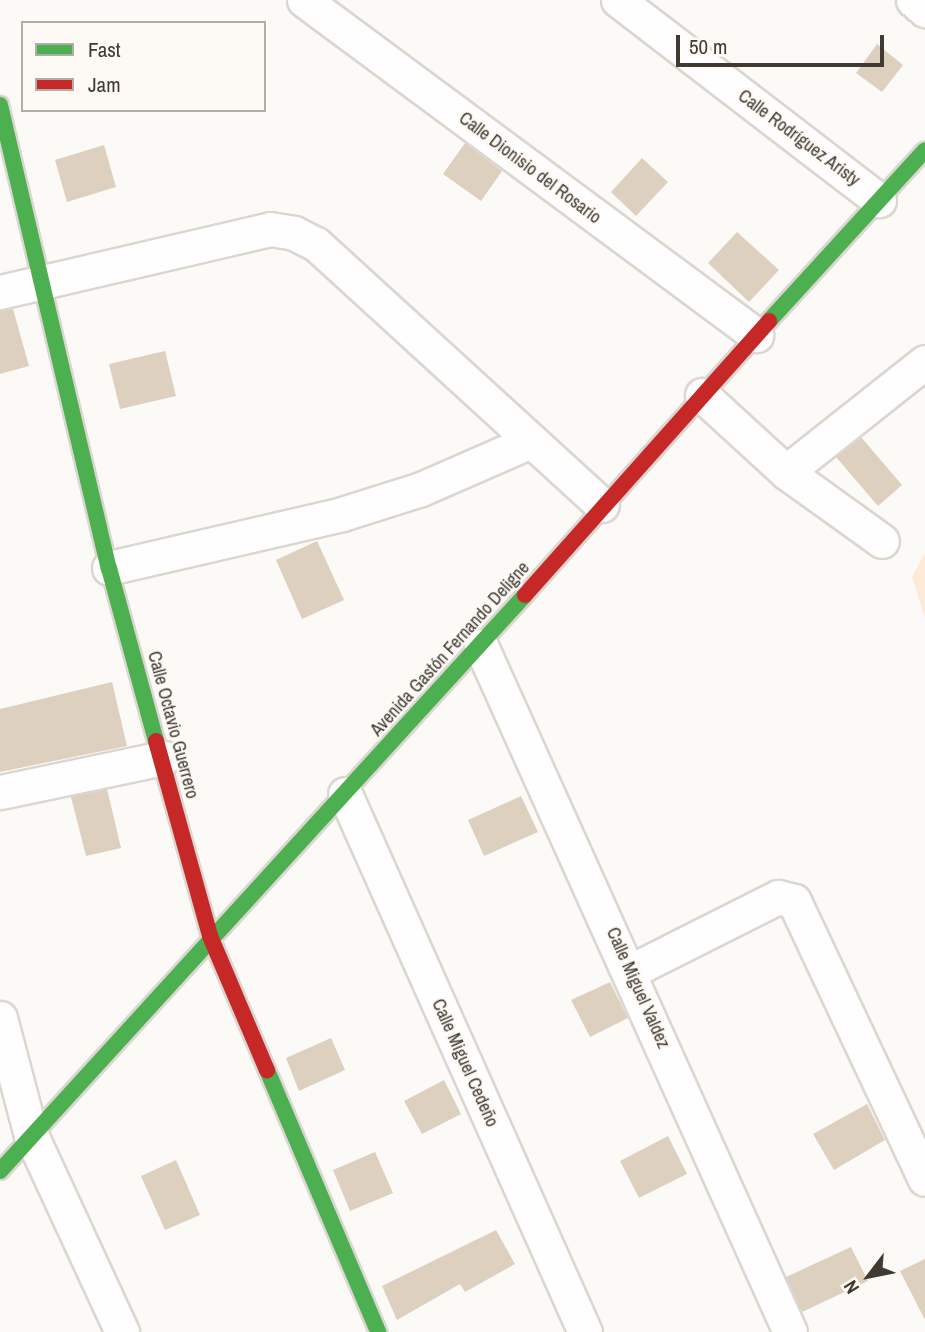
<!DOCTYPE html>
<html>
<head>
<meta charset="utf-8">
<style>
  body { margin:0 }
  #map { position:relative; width:925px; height:1332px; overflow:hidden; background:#fcfaf7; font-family:"Archivo Narrow",sans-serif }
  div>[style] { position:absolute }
  .green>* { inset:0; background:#fbebd8 }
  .building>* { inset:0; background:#ddd0bf }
  .roads { filter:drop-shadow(2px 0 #dcd6d1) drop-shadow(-2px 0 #dcd6d1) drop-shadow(0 2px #dcd6d1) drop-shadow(0 -2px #dcd6d1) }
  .street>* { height:33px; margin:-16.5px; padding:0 16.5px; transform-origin:16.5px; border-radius:16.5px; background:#fffefe }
  .fast>* { height:16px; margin:-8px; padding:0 8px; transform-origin:8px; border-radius:8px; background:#4caf50 }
  .jam>* { height:16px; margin:-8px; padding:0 8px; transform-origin:8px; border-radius:8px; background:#c62828 }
  span { translate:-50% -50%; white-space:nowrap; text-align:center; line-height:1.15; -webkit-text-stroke:5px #fdfaf6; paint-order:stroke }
  .street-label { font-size:18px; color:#413a32 }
  .legend { position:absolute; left:21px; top:21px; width:245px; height:91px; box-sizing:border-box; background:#fdfaf6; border:2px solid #b2ada8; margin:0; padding:9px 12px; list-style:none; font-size:21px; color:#413a32 }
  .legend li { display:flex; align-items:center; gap:14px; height:35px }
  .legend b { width:35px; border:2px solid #b2ada8 }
  .north { position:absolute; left:834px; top:1241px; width:70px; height:70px; -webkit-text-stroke:5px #fdfaf6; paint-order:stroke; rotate:238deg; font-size:19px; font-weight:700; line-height:28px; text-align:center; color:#413a32 }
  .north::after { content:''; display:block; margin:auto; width:24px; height:32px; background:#413a32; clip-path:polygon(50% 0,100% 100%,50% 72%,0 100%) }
  .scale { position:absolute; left:676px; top:35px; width:208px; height:32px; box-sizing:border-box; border:4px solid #413a32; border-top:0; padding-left:9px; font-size:21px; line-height:24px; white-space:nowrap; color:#413a32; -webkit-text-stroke:5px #fdfaf6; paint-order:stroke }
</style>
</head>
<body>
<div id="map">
  <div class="green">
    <i style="clip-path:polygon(925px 553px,925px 618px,912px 577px)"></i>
  </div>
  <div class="building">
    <i style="clip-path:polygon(877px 44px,903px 65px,882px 92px,856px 73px)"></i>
    <i style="clip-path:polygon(465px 143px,502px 171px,481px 201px,443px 174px)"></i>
    <i style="clip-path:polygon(104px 145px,116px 187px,67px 202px,55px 160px)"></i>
    <i style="clip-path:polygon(642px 158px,668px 182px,636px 216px,611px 192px)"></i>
    <i style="clip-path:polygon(737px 232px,779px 270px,749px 302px,708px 263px)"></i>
    <i style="clip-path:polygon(13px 309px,29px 366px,0 374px,0 311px)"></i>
    <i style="clip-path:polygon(165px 351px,176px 396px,120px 409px,109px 364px)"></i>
    <i style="clip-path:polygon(861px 437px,902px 485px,878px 506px,836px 457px)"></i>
    <i style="clip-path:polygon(317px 541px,344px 600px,302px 619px,276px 560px)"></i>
    <i style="clip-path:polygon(112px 682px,127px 746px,0 772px,0 709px)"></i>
    <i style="clip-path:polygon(107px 789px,121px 848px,86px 856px,71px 797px)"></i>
    <i style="clip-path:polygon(521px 796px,538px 832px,484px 856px,468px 820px)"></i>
    <i style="clip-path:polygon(610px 982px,628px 1018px,590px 1037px,571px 1000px)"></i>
    <i style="clip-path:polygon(331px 1038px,345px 1070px,299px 1091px,286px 1058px)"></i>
    <i style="clip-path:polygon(444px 1080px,461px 1114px,422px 1134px,404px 1101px)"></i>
    <i style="clip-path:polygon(867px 1104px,885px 1140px,834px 1170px,813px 1134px)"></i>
    <i style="clip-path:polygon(668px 1136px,687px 1174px,639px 1198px,620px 1161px)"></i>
    <i style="clip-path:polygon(375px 1152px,393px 1193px,350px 1211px,333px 1170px)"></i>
    <i style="clip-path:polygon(176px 1160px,200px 1215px,165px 1230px,141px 1176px)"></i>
    <i style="clip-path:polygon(496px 1230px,515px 1264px,465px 1292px,460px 1284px,397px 1320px,382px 1286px)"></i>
    <i style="clip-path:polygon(851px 1247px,868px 1281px,802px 1312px,786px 1277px)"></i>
    <i style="clip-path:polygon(925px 1259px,925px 1320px,900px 1271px)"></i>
  </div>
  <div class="roads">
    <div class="street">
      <i style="left:304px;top:0;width:563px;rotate:36.54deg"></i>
      <i style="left:618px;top:0;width:329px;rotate:37.5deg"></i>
      <i style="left:913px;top:0;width:16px;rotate:40deg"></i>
      <i style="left:0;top:292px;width:277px;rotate:-13.1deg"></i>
      <i style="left:270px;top:229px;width:24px;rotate:9deg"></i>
      <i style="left:294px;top:233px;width:25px;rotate:27deg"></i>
      <i style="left:316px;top:244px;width:387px;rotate:42.4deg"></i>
      <i style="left:702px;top:395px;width:114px;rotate:42.5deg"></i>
      <i style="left:786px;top:472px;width:118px;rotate:35.7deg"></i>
      <i style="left:786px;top:472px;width:177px;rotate:-38.4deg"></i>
      <i style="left:109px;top:568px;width:239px;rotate:-13deg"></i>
      <i style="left:342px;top:514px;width:83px;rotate:-17.6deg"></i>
      <i style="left:421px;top:489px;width:120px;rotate:-23.6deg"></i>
      <i style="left:481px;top:646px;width:752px;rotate:65.75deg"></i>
      <i style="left:0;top:792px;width:167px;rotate:-11.8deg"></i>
      <i style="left:345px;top:794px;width:589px;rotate:65.96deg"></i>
      <i style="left:631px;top:971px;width:165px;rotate:-26.7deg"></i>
      <i style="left:778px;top:897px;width:16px;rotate:14deg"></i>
      <i style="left:794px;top:901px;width:307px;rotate:64.8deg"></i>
      <i style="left:0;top:1018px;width:121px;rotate:75.2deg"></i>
      <i style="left:31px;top:1135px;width:217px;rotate:65.2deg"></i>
    </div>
    <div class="fast">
      <i style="left:0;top:105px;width:476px;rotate:76.8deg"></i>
      <i style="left:109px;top:568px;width:179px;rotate:74.8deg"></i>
      <i style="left:769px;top:321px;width:231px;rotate:-47.6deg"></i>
      <i style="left:267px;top:1070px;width:285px;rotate:67deg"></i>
      <i style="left:0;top:1171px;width:779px;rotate:-47.65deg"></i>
    </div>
    <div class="jam">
      <i style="left:525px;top:595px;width:367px;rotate:-48.3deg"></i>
      <i style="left:156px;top:741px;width:202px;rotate:74.5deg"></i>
      <i style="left:210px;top:936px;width:146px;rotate:67deg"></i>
    </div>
  </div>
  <div class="street-label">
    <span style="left:799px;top:138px;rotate:37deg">Calle Rodríguez Aristy</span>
    <span style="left:530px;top:168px;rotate:37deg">Calle Dionisio del Rosario</span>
    <span style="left:450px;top:649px;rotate:-48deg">Avenida Gastón Fernando Deligne</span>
    <span style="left:173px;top:725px;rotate:75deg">Calle Octavio Guerrero</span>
    <span style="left:638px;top:988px;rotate:66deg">Calle Miguel Valdez</span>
    <span style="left:465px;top:1063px;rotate:66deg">Calle Miguel Cedeño</span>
  </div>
  <ul class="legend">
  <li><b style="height:9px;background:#4caf50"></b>Fast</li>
  <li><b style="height:9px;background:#c62828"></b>Jam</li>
  </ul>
  <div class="north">N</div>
  <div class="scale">50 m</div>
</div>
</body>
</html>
